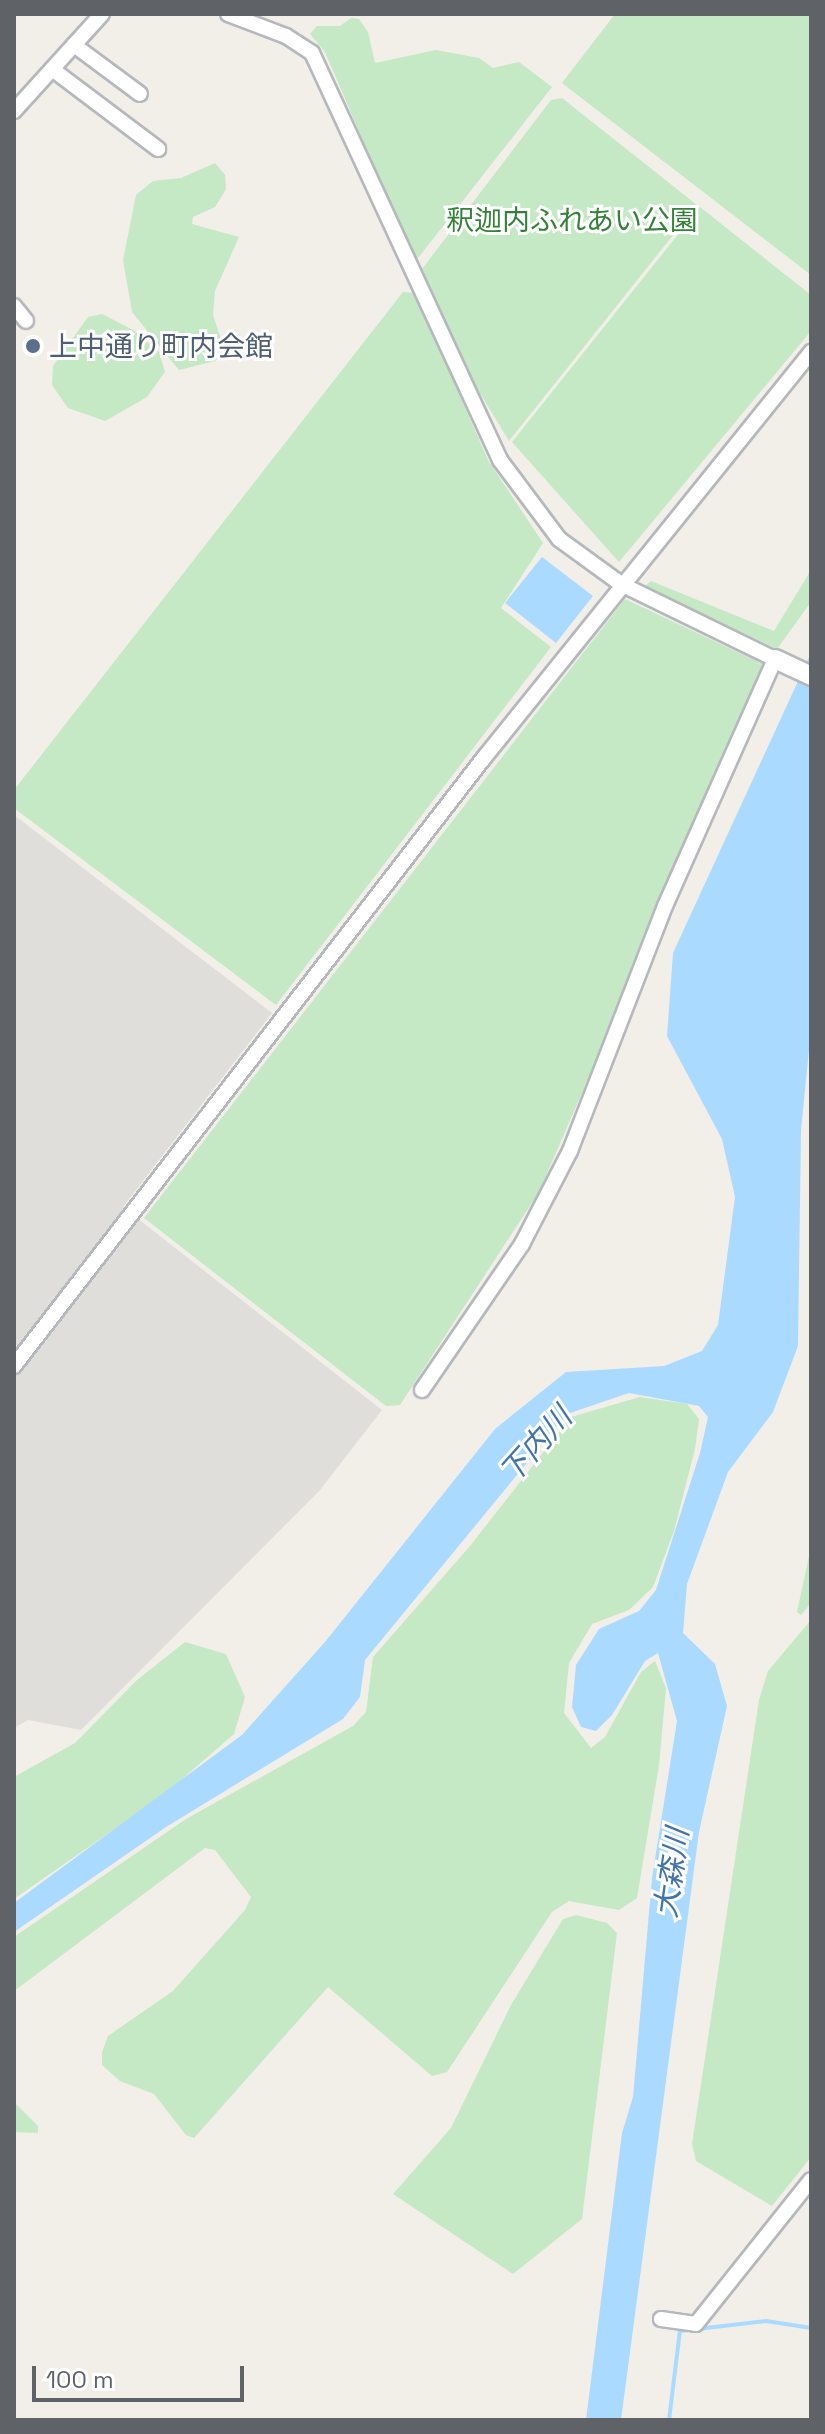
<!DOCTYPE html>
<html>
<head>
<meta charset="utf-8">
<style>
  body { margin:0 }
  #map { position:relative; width:825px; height:2434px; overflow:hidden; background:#f1efe8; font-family:"Space Grotesk","Noto Sans JP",sans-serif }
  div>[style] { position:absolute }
  .industrial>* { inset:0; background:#e0deda }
  .green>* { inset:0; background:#c5e8c5 }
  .water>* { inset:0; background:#aadaff }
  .stream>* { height:4px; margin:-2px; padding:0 2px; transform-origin:2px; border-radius:2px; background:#aadaff }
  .roads { filter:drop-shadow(2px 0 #b5b8bc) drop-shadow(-2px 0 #b5b8bc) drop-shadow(0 2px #b5b8bc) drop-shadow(0 -2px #b5b8bc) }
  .minor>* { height:14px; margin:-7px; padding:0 7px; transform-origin:7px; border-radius:7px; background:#fff }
  .tertiary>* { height:18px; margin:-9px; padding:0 9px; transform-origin:9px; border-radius:9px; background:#fff }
  .dots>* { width:22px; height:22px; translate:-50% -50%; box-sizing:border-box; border:4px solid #fff; border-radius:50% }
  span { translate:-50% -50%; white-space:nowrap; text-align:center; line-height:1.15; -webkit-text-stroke:6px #fff; paint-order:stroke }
  .park-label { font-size:28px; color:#348238 }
  .service-label { font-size:28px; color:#4e5e75 }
  .left { translate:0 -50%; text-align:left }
  .water-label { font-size:30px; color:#4174aa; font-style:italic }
  .frame { position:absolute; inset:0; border:16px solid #5f6368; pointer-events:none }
  .scale { position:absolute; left:32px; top:2366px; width:212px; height:36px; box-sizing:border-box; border:4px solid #5f6368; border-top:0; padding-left:10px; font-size:24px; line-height:28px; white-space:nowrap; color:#5f6368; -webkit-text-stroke:6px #fff; paint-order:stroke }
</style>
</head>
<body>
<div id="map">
  <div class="industrial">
    <i style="clip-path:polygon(14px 815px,272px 1013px,123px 1207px,382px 1410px,320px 1490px,81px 1730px,28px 1720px,14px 1728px)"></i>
  </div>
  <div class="green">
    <i style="clip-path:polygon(615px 14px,811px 14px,811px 275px,562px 83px)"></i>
    <i style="clip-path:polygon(351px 18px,359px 19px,368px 32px,375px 63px,436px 50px,479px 58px,493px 68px,519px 62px,552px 87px,418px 258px,410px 251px,325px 52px,310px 34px,317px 26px,340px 26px)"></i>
    <i style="clip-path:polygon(562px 98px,697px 205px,509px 441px,469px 375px,422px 269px,551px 100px)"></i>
    <i style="clip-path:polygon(215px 163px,225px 175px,226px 189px,215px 207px,193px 217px,192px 224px,239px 237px,215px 291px,213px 315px,225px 351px,215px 361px,179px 370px,132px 312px,123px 260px,136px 195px,153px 181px,181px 178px)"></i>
    <i style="clip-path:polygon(700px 207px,811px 295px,811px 331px,619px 562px,512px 442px)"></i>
    <i style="clip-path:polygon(403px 292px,415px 293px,488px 460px,543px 543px,501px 608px,551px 647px,276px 1005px,14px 808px,14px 790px)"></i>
    <i style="clip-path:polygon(102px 314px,133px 330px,159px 352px,165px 372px,147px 397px,105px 421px,68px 408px,52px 385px,53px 366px,88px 317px)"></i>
    <i style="clip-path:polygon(811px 570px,811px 602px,777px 649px,645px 586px,651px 581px,774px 631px)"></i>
    <i style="clip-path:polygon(625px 599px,767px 666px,539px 1192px,400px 1405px,386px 1406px,144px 1218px)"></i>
    <i style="clip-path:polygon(640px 1397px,687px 1404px,699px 1419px,695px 1449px,674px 1531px,653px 1587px,629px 1610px,592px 1624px,569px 1663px,564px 1713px,591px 1748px,605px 1737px,641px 1672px,655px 1661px,666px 1688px,659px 1765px,637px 1898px,619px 1910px,569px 1901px,552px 1912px,447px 2072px,432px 2076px,328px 1987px,194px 2138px,186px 2135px,154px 2094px,120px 2081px,102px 2065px,102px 2052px,108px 2036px,173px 1991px,245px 1910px,251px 1897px,215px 1850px,205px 1848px,14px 1991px,14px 1937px,186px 1819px,353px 1726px,366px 1712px,373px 1657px,470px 1546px,571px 1417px)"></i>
    <i style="clip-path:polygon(811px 1547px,811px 1603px,801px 1615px,797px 1612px)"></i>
    <i style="clip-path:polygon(811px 1620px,811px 2157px,772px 2206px,696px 2161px,692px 2144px,759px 1700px,768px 1671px)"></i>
    <i style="clip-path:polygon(185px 1642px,226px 1654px,245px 1697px,234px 1734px,166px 1793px,14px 1899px,14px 1777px,75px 1743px,137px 1680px)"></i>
    <i style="clip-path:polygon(576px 1915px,607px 1923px,617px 1933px,582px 2219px,513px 2274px,393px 2194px,451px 2128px,511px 2005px,563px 1919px)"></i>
    <i style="clip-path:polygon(14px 2102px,38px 2126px,38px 2133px,14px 2132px)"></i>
  </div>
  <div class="water">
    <i style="clip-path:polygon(542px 557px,593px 596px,556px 643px,505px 603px)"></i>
    <i style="clip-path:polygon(811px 653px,811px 1030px,801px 1130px,798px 1346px,773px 1412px,728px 1472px,687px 1584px,683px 1633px,715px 1664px,727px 1706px,699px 1832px,621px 2420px,586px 2420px,622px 2133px,633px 2097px,652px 1878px,677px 1721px,658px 1653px,645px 1661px,612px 1715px,596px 1731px,581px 1727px,572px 1707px,576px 1665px,599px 1629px,639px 1611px,656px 1590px,700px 1453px,708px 1417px,699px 1406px,629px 1393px,567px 1414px,365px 1660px,360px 1697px,343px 1719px,166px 1827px,14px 1932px,14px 1903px,242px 1735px,325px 1642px,495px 1429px,566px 1372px,664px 1366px,702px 1351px,718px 1325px,735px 1197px,722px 1139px,667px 1036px,673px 953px)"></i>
  </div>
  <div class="stream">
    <i style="left:669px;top:2420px;width:90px;rotate:-83deg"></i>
    <i style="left:680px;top:2331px;width:87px;rotate:-6.6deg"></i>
    <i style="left:766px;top:2321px;width:46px;rotate:8.8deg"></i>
  </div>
  <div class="roads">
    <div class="minor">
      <i style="left:228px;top:14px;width:62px;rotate:20.8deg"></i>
      <i style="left:286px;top:36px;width:31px;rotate:33deg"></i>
      <i style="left:312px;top:53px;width:448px;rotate:65.2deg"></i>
      <i style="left:500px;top:460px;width:99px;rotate:53.2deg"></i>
      <i style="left:559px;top:539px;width:77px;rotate:36deg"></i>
      <i style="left:621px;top:584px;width:171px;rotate:26deg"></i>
      <i style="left:775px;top:659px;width:270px;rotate:114deg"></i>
      <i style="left:665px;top:906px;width:263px;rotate:111.2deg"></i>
      <i style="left:570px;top:1151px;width:105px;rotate:117.3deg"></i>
      <i style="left:522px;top:1244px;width:177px;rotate:124.4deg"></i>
      <i style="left:74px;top:45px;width:82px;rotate:36.6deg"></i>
      <i style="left:52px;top:69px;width:133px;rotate:37deg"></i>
      <i style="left:14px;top:111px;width:131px;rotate:-47.8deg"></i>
      <i style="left:14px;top:306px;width:19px;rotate:51deg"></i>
      <i style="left:14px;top:1366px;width:767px;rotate:-52.31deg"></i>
      <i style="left:483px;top:759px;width:523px;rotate:-51.13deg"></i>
      <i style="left:661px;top:2319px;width:35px;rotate:8deg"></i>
      <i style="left:696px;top:2324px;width:184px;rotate:-51.4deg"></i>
    </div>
    <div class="tertiary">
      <i style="left:775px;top:659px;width:40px;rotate:25deg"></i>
    </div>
  </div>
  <div class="dots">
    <i style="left:33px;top:346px;background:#5c6f8a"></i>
  </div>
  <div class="park-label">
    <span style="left:572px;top:220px">釈迦内ふれあい公園</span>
  </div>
  <div class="service-label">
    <span class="left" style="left:49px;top:346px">上中通り町内会館</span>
  </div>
  <div class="water-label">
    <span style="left:536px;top:1445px;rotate:-48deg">下内川</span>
    <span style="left:672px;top:1873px;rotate:-82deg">大森川</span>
  </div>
  <div class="frame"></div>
  <div class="scale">100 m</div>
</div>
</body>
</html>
